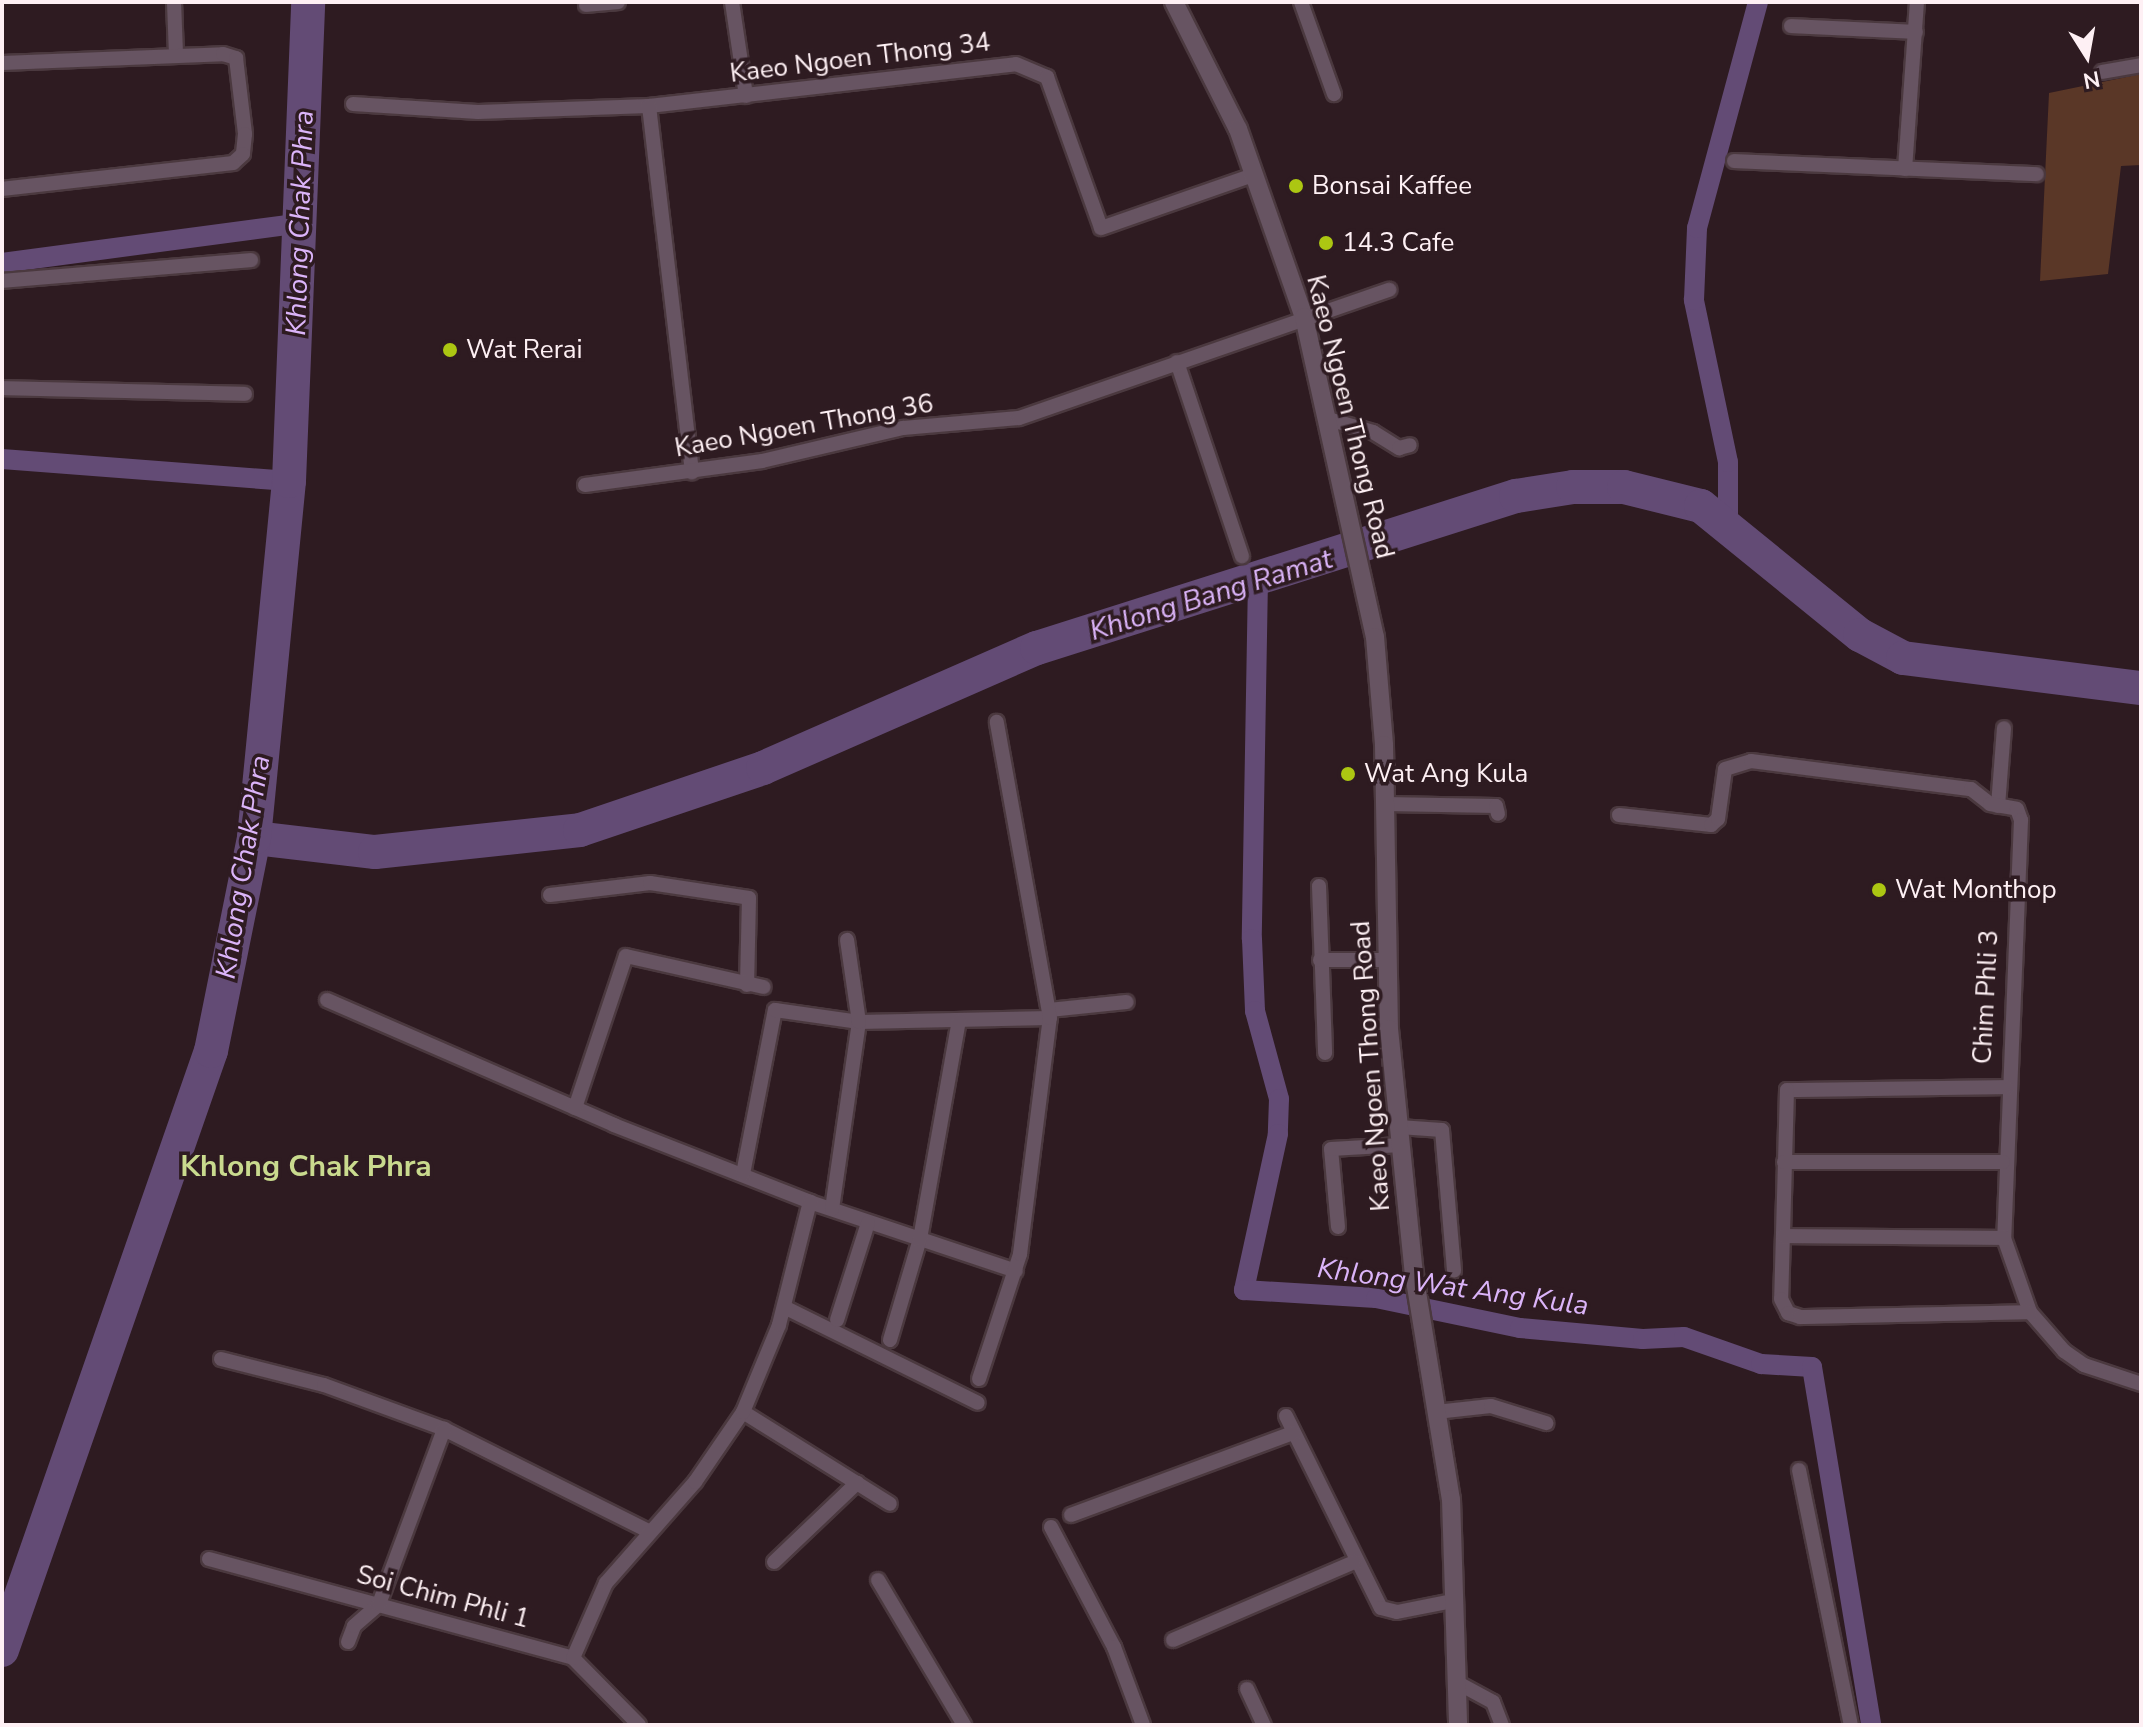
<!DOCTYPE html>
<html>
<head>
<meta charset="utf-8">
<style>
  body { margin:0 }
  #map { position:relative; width:2143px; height:1727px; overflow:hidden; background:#2e1b21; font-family:"Nunito Sans",sans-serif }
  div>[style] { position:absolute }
  .green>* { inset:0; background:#5a3727 }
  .canal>* { height:20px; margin:-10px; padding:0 10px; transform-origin:10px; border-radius:10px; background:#634b75 }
  .river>* { height:34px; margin:-17px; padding:0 17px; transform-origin:17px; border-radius:17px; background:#634b75 }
  .roads { filter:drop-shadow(2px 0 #4b393f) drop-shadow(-2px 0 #4b393f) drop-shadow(0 2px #4b393f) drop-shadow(0 -2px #4b393f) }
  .minor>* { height:14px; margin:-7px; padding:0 7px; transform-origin:7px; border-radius:7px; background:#675462 }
  .tertiary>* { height:18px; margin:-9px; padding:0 9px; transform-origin:9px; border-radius:9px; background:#675462 }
  .dots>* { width:22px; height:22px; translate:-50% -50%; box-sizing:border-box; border:4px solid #2e1b21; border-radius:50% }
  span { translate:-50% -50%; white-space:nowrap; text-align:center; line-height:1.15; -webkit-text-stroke:7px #2e1b21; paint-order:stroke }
  .street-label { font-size:26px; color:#fef0f4 }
  .poi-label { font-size:26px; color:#fef0f4 }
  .left { translate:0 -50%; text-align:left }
  .water-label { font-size:28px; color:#dbb4f9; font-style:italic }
  .quarter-label { font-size:30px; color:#c9da8e; font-weight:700 }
  .frame { position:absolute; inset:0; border:4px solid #fef0f4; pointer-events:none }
  .north { position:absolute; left:2047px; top:16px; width:80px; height:80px; -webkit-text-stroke:6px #2e1b21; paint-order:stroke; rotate:169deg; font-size:22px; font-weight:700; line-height:32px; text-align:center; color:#fef0f4 }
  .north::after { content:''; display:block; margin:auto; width:28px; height:36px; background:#fef0f4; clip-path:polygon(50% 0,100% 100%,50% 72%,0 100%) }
</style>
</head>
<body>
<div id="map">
  <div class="green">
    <i style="clip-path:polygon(2141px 74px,2141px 165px,2121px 166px,2108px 274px,2040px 281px,2049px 93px)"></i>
  </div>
  <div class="canal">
    <i style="left:2px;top:263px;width:302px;rotate:-7.6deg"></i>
    <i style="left:2px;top:459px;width:288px;rotate:4.4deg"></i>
    <i style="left:1728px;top:526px;width:64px;rotate:-90deg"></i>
    <i style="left:1728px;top:462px;width:166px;rotate:-101.9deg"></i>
    <i style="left:1694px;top:300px;width:72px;rotate:-87.6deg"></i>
    <i style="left:1697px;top:228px;width:234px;rotate:-74.9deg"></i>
    <i style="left:1258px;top:579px;width:360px;rotate:91deg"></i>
    <i style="left:1252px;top:939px;width:72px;rotate:87.6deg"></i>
    <i style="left:1255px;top:1011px;width:91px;rotate:74.7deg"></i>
    <i style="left:1279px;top:1099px;width:35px;rotate:92deg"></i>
    <i style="left:1278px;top:1134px;width:160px;rotate:102.3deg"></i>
    <i style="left:1244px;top:1290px;width:132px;rotate:3.5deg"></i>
    <i style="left:1376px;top:1298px;width:147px;rotate:11.8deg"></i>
    <i style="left:1520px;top:1328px;width:123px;rotate:5.1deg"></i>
    <i style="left:1643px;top:1339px;width:41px;rotate:-2.8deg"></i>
    <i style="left:1684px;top:1337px;width:82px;rotate:19.3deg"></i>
    <i style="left:1761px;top:1364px;width:51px;rotate:3.4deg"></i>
    <i style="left:1812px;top:1367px;width:363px;rotate:80.6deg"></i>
  </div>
  <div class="river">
    <i style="left:254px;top:838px;width:122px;rotate:6.6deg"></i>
    <i style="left:375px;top:852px;width:206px;rotate:-6.1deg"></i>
    <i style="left:580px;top:830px;width:193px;rotate:-18.7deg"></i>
    <i style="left:763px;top:768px;width:299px;rotate:-23.7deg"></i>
    <i style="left:1037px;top:648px;width:503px;rotate:-17.61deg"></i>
    <i style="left:1516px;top:496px;width:58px;rotate:-9deg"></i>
    <i style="left:1573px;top:487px;width:51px"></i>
    <i style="left:1624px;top:487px;width:79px;rotate:13.9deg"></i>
    <i style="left:1701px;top:506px;width:205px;rotate:39.1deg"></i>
    <i style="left:1860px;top:635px;width:49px;rotate:28.1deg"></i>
    <i style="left:1903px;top:658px;width:240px;rotate:7.2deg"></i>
    <i style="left:2px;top:1650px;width:634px;rotate:-70.77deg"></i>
    <i style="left:211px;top:1051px;width:217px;rotate:-78.6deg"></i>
    <i style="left:254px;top:838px;width:359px;rotate:-84.4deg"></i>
    <i style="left:289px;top:481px;width:479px;rotate:-87.7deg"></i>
  </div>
  <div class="roads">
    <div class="minor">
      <i style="left:174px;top:2px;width:53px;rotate:87.8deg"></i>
      <i style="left:732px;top:2px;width:95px;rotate:81.5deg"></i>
      <i style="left:1301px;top:2px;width:98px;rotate:70.3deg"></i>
      <i style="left:586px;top:5px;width:32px;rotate:-5deg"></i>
      <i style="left:1791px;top:26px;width:125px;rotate:2.7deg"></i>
      <i style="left:2px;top:63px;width:221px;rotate:-2.3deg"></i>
      <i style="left:223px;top:54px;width:14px;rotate:17deg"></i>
      <i style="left:236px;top:58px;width:77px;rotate:83.2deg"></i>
      <i style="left:245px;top:134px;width:20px;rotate:96deg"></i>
      <i style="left:243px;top:154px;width:13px;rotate:138deg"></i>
      <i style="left:233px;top:163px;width:232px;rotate:173.6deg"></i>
      <i style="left:2102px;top:72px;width:40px;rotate:-10deg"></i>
      <i style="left:353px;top:104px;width:125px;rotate:3.7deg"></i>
      <i style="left:478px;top:112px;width:171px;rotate:-2deg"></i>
      <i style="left:649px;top:106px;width:369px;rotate:-6.5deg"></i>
      <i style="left:1016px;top:64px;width:34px;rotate:23deg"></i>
      <i style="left:1047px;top:77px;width:160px;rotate:70.3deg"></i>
      <i style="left:1101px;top:228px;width:161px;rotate:-19.2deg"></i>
      <i style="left:649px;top:106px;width:369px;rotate:83.3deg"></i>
      <i style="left:1734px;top:161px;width:303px;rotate:2.5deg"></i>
      <i style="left:1905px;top:169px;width:167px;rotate:-85.9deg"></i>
      <i style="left:2px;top:281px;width:250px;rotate:-4.8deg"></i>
      <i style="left:1177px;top:362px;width:205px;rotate:71.5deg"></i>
      <i style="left:2px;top:388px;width:243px;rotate:1.4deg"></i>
      <i style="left:1328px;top:419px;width:47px;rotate:16.1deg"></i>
      <i style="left:1373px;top:432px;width:31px;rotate:32deg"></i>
      <i style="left:1399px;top:448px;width:11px;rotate:-15deg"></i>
      <i style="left:585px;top:485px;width:179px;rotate:-7.7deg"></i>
      <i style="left:762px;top:461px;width:145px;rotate:-13.2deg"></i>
      <i style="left:903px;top:428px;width:116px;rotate:-4.9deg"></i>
      <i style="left:1019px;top:418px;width:392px;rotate:-19.1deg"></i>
      <i style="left:1385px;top:804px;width:111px;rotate:1deg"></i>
      <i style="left:1496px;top:806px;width:8px;rotate:76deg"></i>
      <i style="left:1998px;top:806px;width:78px;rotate:-85.6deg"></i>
      <i style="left:1619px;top:815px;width:93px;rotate:6.2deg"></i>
      <i style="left:1711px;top:825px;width:9px;rotate:-41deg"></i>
      <i style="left:1718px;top:819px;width:50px;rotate:-82deg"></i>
      <i style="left:1725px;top:769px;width:27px;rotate:-17deg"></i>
      <i style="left:1751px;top:761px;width:222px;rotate:7.3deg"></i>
      <i style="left:1971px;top:789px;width:24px;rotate:38deg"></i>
      <i style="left:1990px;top:804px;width:27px;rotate:10deg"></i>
      <i style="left:2017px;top:809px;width:12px;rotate:70deg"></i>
      <i style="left:2021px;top:820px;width:418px;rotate:92.3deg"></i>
      <i style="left:2004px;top:1238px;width:78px;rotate:70.6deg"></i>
      <i style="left:2030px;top:1312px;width:52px;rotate:48.9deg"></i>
      <i style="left:2064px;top:1351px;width:24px;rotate:35deg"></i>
      <i style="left:2084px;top:1365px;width:60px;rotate:18.4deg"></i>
      <i style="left:1319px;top:886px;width:167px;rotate:87.9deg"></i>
      <i style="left:550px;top:895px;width:101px;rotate:-6.8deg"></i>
      <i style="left:650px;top:883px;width:100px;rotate:8.6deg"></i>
      <i style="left:749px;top:898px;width:87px;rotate:91.3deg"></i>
      <i style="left:1320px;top:960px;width:66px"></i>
      <i style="left:327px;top:1000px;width:313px;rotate:23.5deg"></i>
      <i style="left:614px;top:1125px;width:211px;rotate:21.4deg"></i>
      <i style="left:810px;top:1202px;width:217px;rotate:18.5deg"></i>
      <i style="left:1049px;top:1010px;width:78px;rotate:-5.9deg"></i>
      <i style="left:2006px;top:1087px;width:219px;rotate:179.2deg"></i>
      <i style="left:1787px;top:1090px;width:209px;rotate:91.6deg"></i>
      <i style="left:1781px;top:1299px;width:16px;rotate:63deg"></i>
      <i style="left:1788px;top:1313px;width:13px;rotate:18deg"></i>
      <i style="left:1800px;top:1317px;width:230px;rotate:-1.2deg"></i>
      <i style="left:575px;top:1108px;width:160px;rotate:-71.5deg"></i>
      <i style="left:626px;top:956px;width:141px;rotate:12.7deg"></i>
      <i style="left:1399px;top:1127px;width:43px;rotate:4deg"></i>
      <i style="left:1442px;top:1130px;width:141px;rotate:85.1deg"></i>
      <i style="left:1784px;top:1162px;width:219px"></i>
      <i style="left:743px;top:1174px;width:167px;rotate:-79deg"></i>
      <i style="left:775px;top:1010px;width:85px;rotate:8.1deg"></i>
      <i style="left:859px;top:1022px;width:191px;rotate:-1.2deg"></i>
      <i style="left:832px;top:1209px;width:189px;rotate:-81.8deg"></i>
      <i style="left:859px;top:1022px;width:83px;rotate:-98.3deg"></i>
      <i style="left:1338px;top:1227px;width:78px;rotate:-95.1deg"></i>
      <i style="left:1331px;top:1149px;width:70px;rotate:-3.3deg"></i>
      <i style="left:1783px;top:1236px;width:221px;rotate:0.5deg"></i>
      <i style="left:784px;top:1307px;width:216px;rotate:26.3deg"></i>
      <i style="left:837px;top:1320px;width:102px;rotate:-72.3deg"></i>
      <i style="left:890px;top:1340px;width:105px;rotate:-73.5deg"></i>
      <i style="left:920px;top:1239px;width:221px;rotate:-79.9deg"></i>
      <i style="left:221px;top:1359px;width:106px;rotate:14.2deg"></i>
      <i style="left:324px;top:1385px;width:128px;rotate:20.1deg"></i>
      <i style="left:444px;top:1429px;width:227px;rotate:26.5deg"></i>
      <i style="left:979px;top:1379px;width:132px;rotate:-71.8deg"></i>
      <i style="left:1020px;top:1254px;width:238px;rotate:-82.8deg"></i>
      <i style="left:1050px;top:1018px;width:301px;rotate:-100.2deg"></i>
      <i style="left:743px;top:1412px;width:173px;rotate:32deg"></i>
      <i style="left:1436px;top:1412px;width:55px;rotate:-6.2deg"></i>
      <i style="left:1491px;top:1406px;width:58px;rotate:17.2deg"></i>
      <i style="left:1286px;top:1416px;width:214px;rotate:63.7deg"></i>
      <i style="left:1381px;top:1608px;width:16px;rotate:14deg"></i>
      <i style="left:1397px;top:1612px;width:56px;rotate:-11.3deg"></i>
      <i style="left:1799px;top:1470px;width:260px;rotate:78.5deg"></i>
      <i style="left:1071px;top:1515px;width:237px;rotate:-20.3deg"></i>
      <i style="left:1051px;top:1527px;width:136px;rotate:62.3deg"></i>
      <i style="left:1114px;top:1647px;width:83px;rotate:69.6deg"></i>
      <i style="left:209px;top:1559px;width:377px;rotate:15.2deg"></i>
      <i style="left:573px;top:1658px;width:94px;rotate:45.4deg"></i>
      <i style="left:774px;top:1562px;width:115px;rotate:-43.6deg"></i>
      <i style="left:878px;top:1580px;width:169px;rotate:59.3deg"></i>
      <i style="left:1173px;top:1640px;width:197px;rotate:-23.3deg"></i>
      <i style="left:348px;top:1642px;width:17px;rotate:-69deg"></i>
      <i style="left:354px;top:1626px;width:33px;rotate:-41deg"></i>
      <i style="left:379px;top:1604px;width:187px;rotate:-69.6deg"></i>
      <i style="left:573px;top:1658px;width:82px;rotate:-66.3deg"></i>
      <i style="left:606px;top:1583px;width:135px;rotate:-48.6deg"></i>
      <i style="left:695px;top:1482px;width:85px;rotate:-55.6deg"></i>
      <i style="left:743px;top:1412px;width:94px;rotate:-67.5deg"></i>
      <i style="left:779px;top:1325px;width:127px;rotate:-75.9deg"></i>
      <i style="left:1456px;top:1682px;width:42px;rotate:28.4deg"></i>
      <i style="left:1493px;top:1702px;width:25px;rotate:69deg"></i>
      <i style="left:1247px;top:1689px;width:40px;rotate:65deg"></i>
    </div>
    <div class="tertiary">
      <i style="left:1174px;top:2px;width:142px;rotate:63.3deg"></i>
      <i style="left:1238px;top:129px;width:199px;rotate:70.7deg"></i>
      <i style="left:1304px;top:317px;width:328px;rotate:77.5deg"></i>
      <i style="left:1375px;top:637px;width:108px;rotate:85.2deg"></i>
      <i style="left:1384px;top:745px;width:284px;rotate:89deg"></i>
      <i style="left:1389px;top:1029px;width:246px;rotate:84.2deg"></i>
      <i style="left:1414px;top:1274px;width:228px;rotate:80.7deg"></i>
      <i style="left:1451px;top:1499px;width:226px;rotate:88.2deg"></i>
    </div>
  </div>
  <div class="dots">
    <i style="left:1296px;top:186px;background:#acc612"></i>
    <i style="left:1326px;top:243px;background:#acc612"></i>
    <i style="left:450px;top:350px;background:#acc612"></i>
    <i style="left:1348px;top:774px;background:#acc612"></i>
    <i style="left:1879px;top:890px;background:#acc612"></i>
  </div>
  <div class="street-label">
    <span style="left:860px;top:58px;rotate:-7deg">Kaeo Ngoen Thong 34</span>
    <span style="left:1350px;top:417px;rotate:76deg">Kaeo Ngoen Thong Road</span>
    <span style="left:804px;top:426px;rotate:-10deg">Kaeo Ngoen Thong 36</span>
    <span style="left:1986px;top:997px;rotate:-87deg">Chim Phli 3</span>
    <span style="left:1371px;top:1066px;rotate:-94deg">Kaeo Ngoen Thong Road</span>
    <span style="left:443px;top:1597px;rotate:15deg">Soi Chim Phli 1</span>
  </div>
  <div class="poi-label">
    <span class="left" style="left:1312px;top:186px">Bonsai Kaffee</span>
    <span class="left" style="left:1342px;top:243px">14.3 Cafe</span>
    <span class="left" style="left:466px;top:350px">Wat Rerai</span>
    <span class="left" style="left:1364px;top:774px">Wat Ang Kula</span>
    <span class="left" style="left:1895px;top:890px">Wat Monthop</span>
  </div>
  <div class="water-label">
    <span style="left:300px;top:223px;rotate:-88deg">Khlong Chak Phra</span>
    <span style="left:1211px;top:595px;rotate:-17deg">Khlong Bang Ramat</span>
    <span style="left:243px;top:867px;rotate:-81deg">Khlong Chak Phra</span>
    <span style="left:1453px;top:1287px;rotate:8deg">Khlong Wat Ang Kula</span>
  </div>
  <div class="quarter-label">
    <span style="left:306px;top:1167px">Khlong Chak Phra</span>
  </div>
  <div class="frame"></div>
  <div class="north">N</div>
</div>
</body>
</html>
